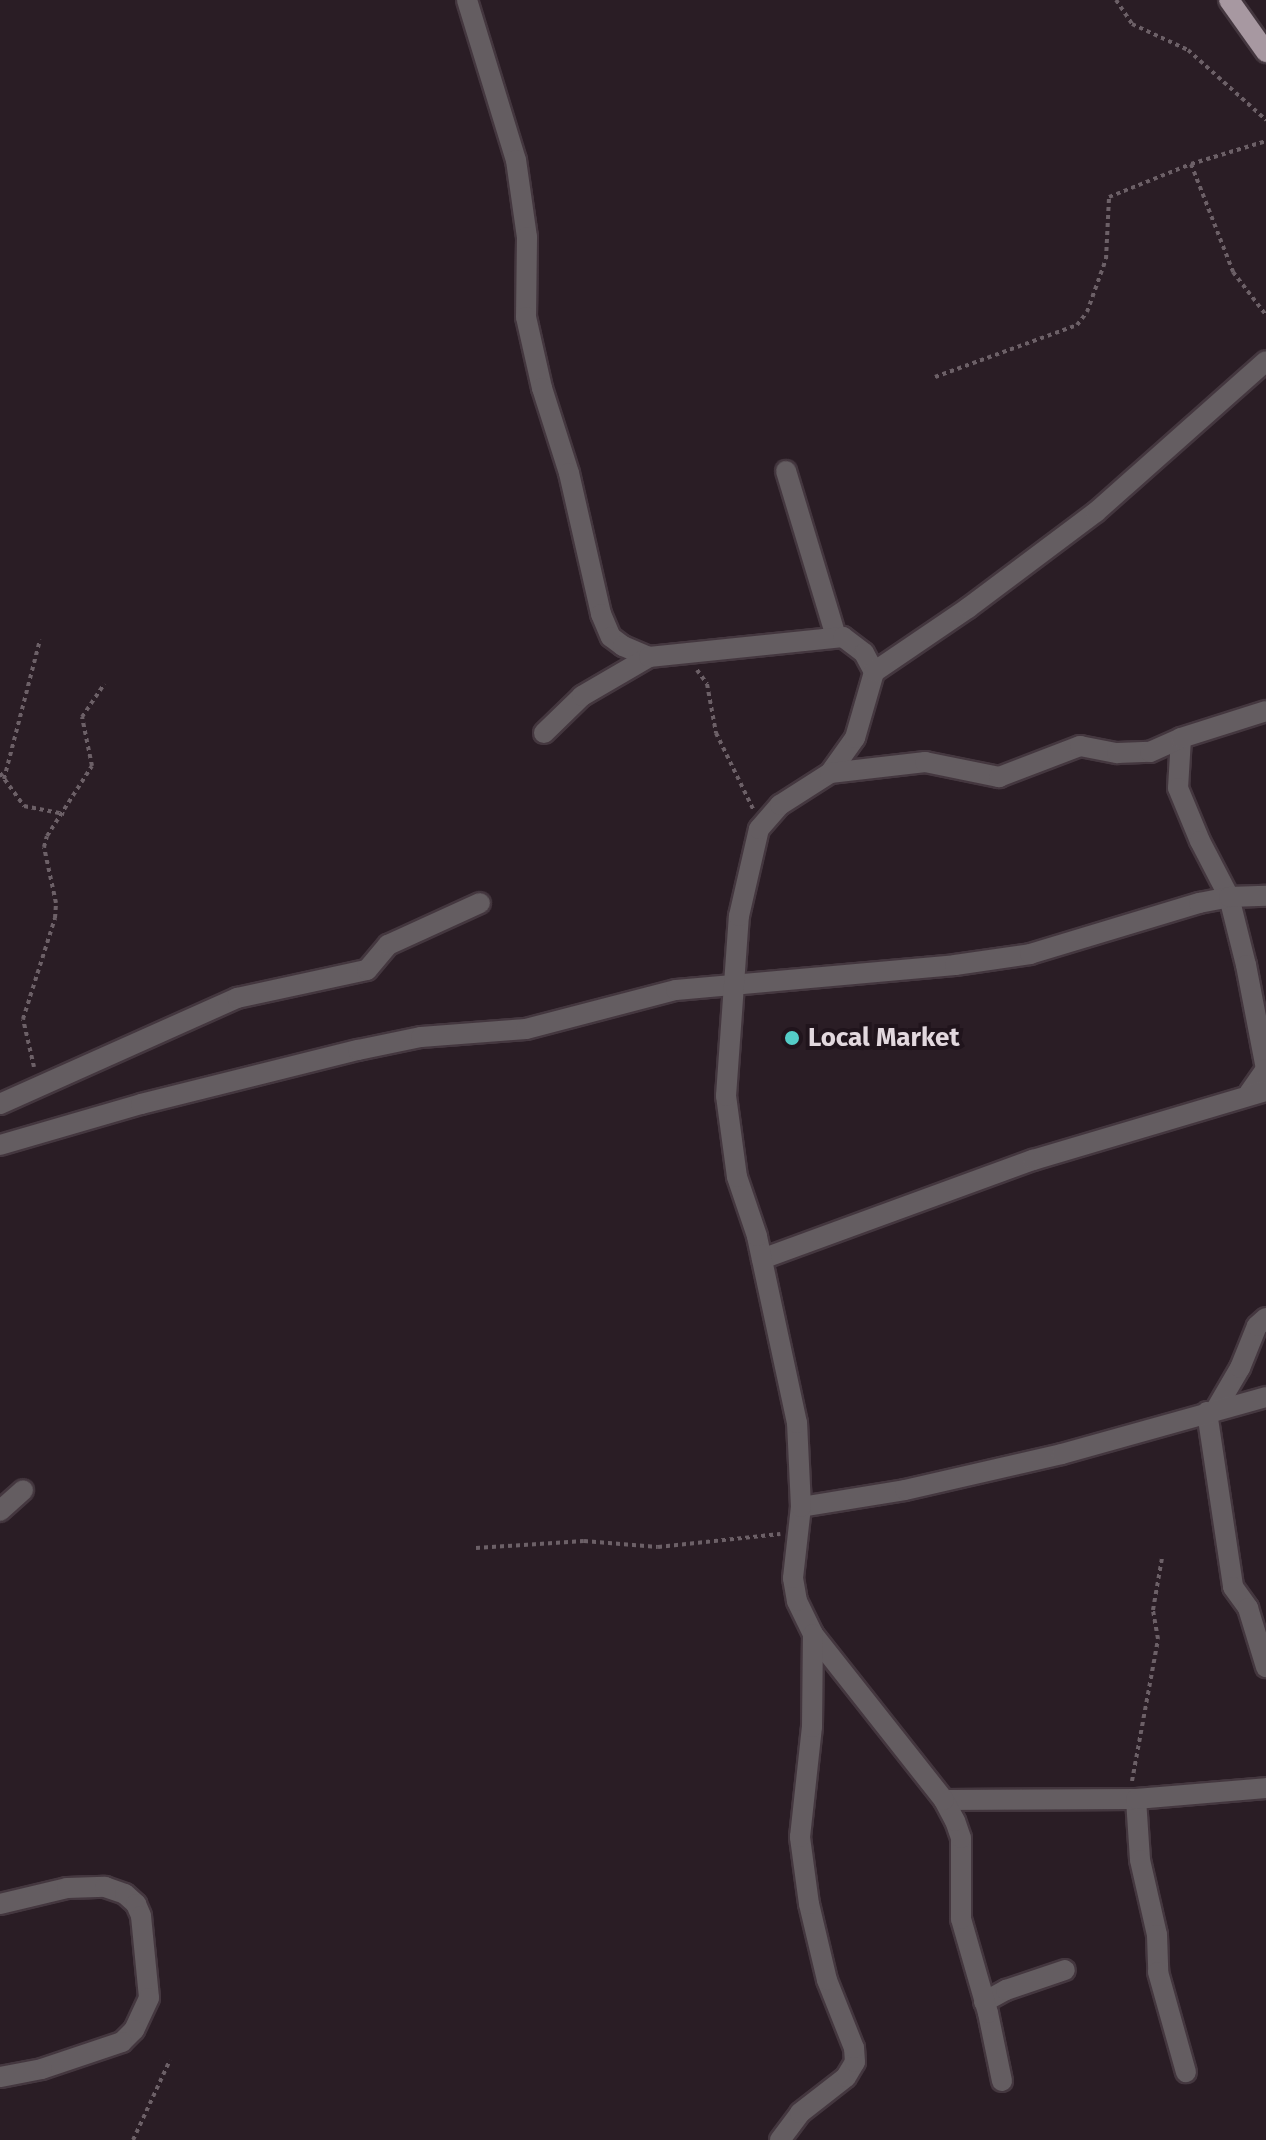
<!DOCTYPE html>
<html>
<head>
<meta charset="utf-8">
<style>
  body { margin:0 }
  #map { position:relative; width:1266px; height:2140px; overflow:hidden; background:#2a1d25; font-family:"Fira Sans",sans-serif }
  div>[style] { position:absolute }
  .path>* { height:4px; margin-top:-2px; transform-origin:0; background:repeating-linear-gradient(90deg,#6c6067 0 4px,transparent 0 8px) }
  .roads { filter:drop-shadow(2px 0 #44373f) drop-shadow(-2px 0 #44373f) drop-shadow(0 2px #44373f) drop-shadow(0 -2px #44373f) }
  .minor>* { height:20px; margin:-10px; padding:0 10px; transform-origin:10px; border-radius:10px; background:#645d61 }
  .major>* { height:20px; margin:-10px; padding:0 10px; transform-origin:10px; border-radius:10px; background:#a798a1 }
  .dots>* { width:22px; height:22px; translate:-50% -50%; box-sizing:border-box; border:4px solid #20141c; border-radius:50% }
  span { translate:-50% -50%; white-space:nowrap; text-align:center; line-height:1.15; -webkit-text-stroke:8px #20141c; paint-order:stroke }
  .poi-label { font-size:26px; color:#e2d8de; font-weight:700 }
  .left { translate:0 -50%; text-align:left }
</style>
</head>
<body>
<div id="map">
  <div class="path">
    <i style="left:1116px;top:0;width:29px;rotate:56deg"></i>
    <i style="left:1132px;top:24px;width:62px;rotate:24.9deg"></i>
    <i style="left:1188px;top:50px;width:105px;rotate:41.9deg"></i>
    <i style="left:1191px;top:164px;width:116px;rotate:68.7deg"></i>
    <i style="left:1233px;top:272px;width:54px;rotate:52.5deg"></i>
    <i style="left:935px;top:377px;width:151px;rotate:-20.1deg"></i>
    <i style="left:1077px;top:325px;width:16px;rotate:-52deg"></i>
    <i style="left:1087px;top:312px;width:56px;rotate:-70.3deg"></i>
    <i style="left:1106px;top:259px;width:62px;rotate:-87.2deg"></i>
    <i style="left:1109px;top:197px;width:88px;rotate:-21.9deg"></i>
    <i style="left:1191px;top:164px;width:78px;rotate:-17deg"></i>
    <i style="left:697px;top:670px;width:17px;rotate:54deg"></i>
    <i style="left:707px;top:684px;width:50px;rotate:79.6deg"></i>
    <i style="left:716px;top:733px;width:85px;rotate:64deg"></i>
    <i style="left:0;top:773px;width:41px;rotate:54deg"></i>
    <i style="left:24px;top:806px;width:41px;rotate:11.3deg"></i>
    <i style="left:4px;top:779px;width:144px;rotate:-75.5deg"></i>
    <i style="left:34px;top:1067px;width:49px;rotate:-102.9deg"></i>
    <i style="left:23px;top:1019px;width:106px;rotate:-72.4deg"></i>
    <i style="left:55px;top:918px;width:15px;rotate:-86deg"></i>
    <i style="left:56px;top:903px;width:57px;rotate:-102.1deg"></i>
    <i style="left:44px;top:847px;width:11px;rotate:-75deg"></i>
    <i style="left:47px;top:836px;width:83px;rotate:-57.3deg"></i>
    <i style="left:92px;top:766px;width:50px;rotate:-101.5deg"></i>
    <i style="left:82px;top:717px;width:40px;rotate:-56deg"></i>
    <i style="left:476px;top:1548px;width:108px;rotate:-3.7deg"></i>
    <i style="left:584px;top:1541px;width:74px;rotate:4.6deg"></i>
    <i style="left:658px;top:1547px;width:123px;rotate:-6.1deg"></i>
    <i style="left:1132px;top:1781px;width:144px;rotate:-79.6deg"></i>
    <i style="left:1158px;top:1639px;width:29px;rotate:-100deg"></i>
    <i style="left:1153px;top:1610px;width:53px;rotate:-80.2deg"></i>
    <i style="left:133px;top:2140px;width:88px;rotate:-65.2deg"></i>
  </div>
  <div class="roads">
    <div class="minor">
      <i style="left:467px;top:0;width:167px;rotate:73deg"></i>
      <i style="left:516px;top:160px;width:78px;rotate:81.9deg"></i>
      <i style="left:527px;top:237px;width:80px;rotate:90.7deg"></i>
      <i style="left:526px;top:317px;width:73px;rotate:77.3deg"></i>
      <i style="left:542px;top:388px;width:89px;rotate:72.4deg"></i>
      <i style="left:569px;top:473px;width:145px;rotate:77.2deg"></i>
      <i style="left:601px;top:614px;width:25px;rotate:67deg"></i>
      <i style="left:611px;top:637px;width:15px;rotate:37deg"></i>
      <i style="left:623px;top:646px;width:28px;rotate:23deg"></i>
      <i style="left:786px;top:471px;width:173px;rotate:73.2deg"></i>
      <i style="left:544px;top:733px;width:53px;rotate:-44.2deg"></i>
      <i style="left:582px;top:696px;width:78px;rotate:-30.2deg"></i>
      <i style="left:649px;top:657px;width:195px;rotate:-5.9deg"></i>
      <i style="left:843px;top:637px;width:26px;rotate:37deg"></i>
      <i style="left:864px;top:653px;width:21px;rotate:62deg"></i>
      <i style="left:1181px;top:738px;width:50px;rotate:93.4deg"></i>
      <i style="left:1178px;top:788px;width:57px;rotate:67.5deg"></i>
      <i style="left:1200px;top:841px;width:63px;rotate:62.6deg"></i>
      <i style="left:1229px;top:897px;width:70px;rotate:76deg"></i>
      <i style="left:1246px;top:965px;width:106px;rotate:79.1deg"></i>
      <i style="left:1266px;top:1069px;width:29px;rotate:125deg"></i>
      <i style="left:830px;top:773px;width:43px;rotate:-54.5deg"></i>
      <i style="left:855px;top:738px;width:69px;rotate:-73.9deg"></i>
      <i style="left:874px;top:672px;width:114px;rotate:-34.2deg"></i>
      <i style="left:968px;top:608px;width:160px;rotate:-36.9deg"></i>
      <i style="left:1096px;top:512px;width:227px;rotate:-41.6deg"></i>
      <i style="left:0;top:1104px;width:260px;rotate:-24.1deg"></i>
      <i style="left:237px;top:998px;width:133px;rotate:-12.2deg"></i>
      <i style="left:367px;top:970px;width:33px;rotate:-50deg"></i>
      <i style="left:388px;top:945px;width:101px;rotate:-24.5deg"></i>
      <i style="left:0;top:1145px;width:147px;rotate:-16.2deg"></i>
      <i style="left:141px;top:1104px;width:224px;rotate:-14deg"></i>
      <i style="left:358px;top:1050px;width:64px;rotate:-11.7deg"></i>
      <i style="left:421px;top:1037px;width:105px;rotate:-4.4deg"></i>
      <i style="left:526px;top:1029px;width:155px;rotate:-14.6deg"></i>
      <i style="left:676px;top:990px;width:280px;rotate:-5.1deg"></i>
      <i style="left:955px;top:965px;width:76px;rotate:-8.3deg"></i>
      <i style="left:1030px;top:954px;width:177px;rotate:-16.8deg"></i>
      <i style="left:1199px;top:903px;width:31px;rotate:-11deg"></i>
      <i style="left:1229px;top:897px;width:37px;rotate:-2deg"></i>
      <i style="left:762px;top:1259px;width:289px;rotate:-20.1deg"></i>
      <i style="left:1033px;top:1160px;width:243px;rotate:-16.5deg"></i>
      <i style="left:1216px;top:1409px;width:48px;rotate:-59.7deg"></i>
      <i style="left:1240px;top:1368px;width:45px;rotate:-68deg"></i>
      <i style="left:1257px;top:1326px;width:12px;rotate:-42deg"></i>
      <i style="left:1207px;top:1412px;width:177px;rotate:81.5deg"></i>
      <i style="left:1233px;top:1587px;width:26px;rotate:54deg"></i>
      <i style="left:1248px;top:1608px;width:62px;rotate:73deg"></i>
      <i style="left:801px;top:1507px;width:105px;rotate:-9.3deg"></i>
      <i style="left:905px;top:1490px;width:161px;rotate:-12.9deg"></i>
      <i style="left:1062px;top:1454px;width:212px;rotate:-15.6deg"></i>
      <i style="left:0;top:1511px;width:31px;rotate:-42deg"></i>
      <i style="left:1136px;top:1799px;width:61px;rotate:86.2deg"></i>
      <i style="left:1140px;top:1860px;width:77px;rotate:77.2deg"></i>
      <i style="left:1157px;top:1935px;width:37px;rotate:88deg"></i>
      <i style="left:1158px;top:1972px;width:104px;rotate:74.4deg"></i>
      <i style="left:944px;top:1800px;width:192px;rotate:-0.3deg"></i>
      <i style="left:1136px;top:1799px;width:130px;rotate:-4.8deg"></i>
      <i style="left:0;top:1904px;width:69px;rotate:-13.4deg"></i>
      <i style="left:67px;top:1888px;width:38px;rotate:-2deg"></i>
      <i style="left:105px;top:1887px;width:21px;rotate:19deg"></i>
      <i style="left:125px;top:1894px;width:15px;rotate:42deg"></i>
      <i style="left:136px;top:1904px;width:13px;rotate:67deg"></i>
      <i style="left:141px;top:1916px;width:82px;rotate:84.4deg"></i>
      <i style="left:149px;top:1998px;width:35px;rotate:115deg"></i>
      <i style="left:134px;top:2030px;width:17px;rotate:135deg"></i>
      <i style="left:122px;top:2042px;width:84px;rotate:161.4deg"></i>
      <i style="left:42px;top:2069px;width:43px;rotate:169.2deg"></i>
      <i style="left:984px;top:2002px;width:25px;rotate:-29deg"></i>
      <i style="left:1006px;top:1990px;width:62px;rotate:-18.7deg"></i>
      <i style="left:1002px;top:2081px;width:69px;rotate:-101.6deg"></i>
      <i style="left:988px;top:2013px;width:98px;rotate:-106deg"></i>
      <i style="left:961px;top:1919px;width:81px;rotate:-90deg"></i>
      <i style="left:961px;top:1838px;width:18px;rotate:-109deg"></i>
      <i style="left:955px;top:1821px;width:24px;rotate:-118deg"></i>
      <i style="left:944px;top:1800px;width:211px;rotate:-128.3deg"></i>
      <i style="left:813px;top:1634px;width:37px;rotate:-116deg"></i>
      <i style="left:797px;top:1601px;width:23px;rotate:-100deg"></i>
      <i style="left:793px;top:1578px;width:71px;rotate:-83.6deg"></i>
      <i style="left:801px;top:1507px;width:84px;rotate:-92.7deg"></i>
      <i style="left:797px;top:1423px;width:191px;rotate:-102.1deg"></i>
      <i style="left:757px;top:1236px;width:62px;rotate:-108.7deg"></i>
      <i style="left:737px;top:1177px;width:82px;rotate:-97.7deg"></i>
      <i style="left:726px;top:1096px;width:180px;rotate:-85.9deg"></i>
      <i style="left:739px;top:916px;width:89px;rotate:-77.1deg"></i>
      <i style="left:759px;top:829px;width:32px;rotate:-49deg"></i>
      <i style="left:780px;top:805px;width:59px;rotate:-32.6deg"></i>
      <i style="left:830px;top:773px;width:96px;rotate:-6.6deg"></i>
      <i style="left:925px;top:762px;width:76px;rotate:11.5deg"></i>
      <i style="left:999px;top:777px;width:87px;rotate:-20.9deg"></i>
      <i style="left:1080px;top:746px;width:38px;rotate:11deg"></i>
      <i style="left:1117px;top:753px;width:33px;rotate:-2deg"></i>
      <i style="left:1150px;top:752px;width:34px;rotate:-24deg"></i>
      <i style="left:1181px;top:738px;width:89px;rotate:-17.6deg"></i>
      <i style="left:780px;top:2140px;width:34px;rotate:-53deg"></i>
      <i style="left:800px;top:2113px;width:58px;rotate:-38deg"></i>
      <i style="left:846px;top:2077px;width:17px;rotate:-59deg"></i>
      <i style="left:855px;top:2062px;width:14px;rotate:-94deg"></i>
      <i style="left:854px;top:2048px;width:73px;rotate:-111.7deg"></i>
      <i style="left:827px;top:1980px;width:78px;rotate:-103.3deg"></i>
      <i style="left:809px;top:1904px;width:68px;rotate:-97.7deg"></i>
      <i style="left:800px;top:1837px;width:111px;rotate:-83.8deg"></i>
      <i style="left:812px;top:1727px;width:93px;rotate:-89.4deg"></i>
    </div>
    <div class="major">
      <i style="left:1229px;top:0;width:64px;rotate:54.6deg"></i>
    </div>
  </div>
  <div class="dots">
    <i style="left:792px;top:1038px;background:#54cdc8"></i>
  </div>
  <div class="poi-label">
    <span class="left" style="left:808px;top:1038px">Local Market</span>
  </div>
</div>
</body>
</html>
